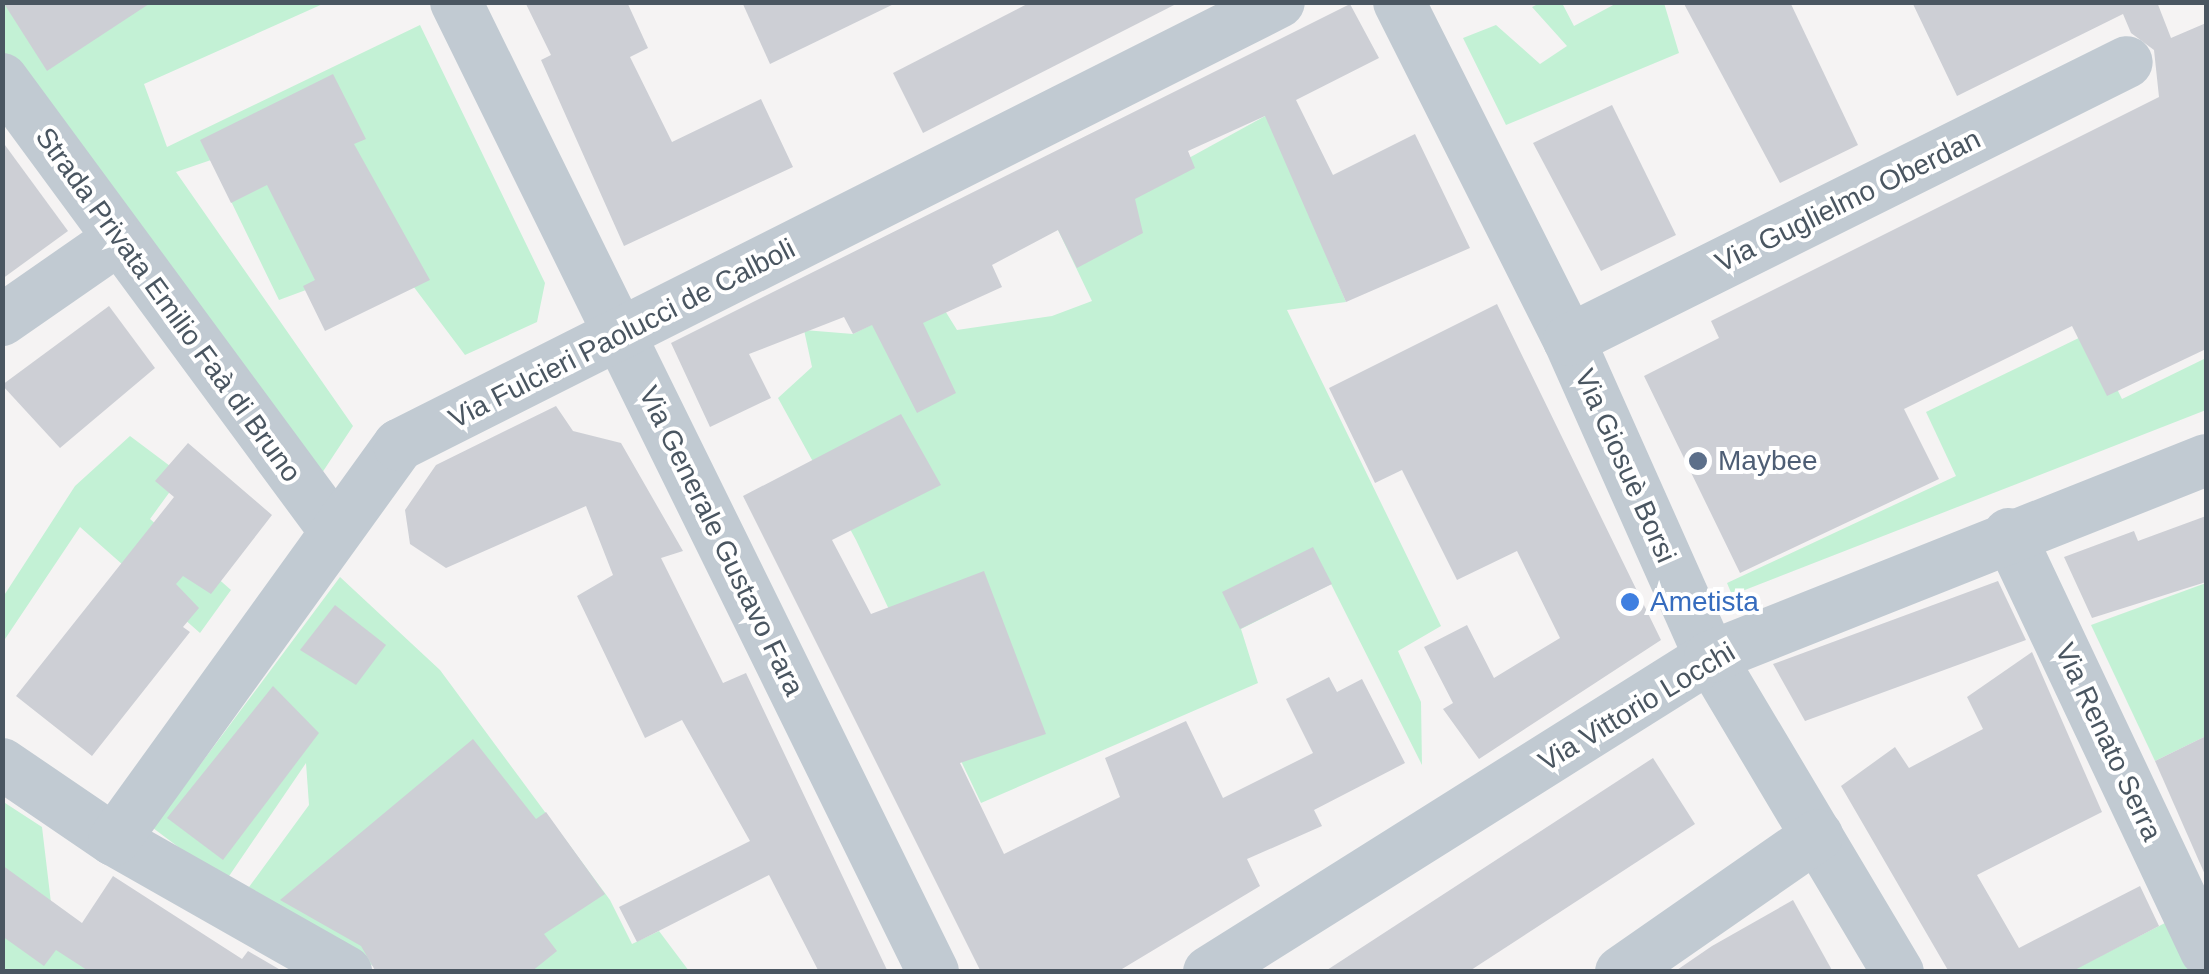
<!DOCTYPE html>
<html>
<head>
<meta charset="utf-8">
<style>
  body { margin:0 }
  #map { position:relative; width:2209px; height:974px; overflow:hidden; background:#f5f3f3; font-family:Arial,sans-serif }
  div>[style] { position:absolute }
  .green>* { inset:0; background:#c3f1d5 }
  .building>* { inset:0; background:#cdcfd5 }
  .minor>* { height:52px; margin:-26px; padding:0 26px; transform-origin:26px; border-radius:26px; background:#c1cad2 }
  .dots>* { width:28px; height:28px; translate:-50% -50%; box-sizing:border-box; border:5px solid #fff; border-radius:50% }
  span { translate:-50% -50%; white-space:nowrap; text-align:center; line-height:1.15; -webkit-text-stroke:8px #fff; paint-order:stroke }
  .street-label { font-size:28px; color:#4a5661 }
  .service-label { font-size:28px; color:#4e5e75 }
  .left { translate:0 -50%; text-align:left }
  .shop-label { font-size:28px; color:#366cbe }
  .frame { position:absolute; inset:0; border:5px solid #4a5661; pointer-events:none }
</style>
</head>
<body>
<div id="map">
  <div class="green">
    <i style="clip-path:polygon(1542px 2px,1562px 3px,1574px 26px,1617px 3px,1664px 3px,1679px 53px,1506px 125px,1463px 38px,1496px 25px,1540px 64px,1567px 46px,1532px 7px)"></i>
    <i style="clip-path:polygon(3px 3px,325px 3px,144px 84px,167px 147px,420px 25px,545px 283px,537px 322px,465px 355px,392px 258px,279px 300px,211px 160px,176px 172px,353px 426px,320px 476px,3px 53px)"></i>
    <i style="clip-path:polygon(1267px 115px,1346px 302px,1287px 310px,1441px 626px,1398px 651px,1421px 702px,1422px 765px,1331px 584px,1241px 629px,1258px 683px,981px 803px,856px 540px,778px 398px,812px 367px,804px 330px,853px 334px,934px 293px,957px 330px,1052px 316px,1092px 301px,1058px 230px)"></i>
    <i style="clip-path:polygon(2089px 333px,2122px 399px,2206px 358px,2206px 410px,1732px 595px,1727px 583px,1956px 476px,1926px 412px)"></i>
    <i style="clip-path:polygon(130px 436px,182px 475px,150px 519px,231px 590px,200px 633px,80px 527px,3px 642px,3px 597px,75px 486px)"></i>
    <i style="clip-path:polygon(340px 577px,440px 670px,610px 900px,632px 944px,659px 931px,689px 971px,381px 971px,249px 887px,309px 805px,306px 763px,225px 882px,153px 828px)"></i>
    <i style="clip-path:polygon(2206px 583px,2206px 736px,2155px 761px,2091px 625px)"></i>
    <i style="clip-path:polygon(2px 801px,42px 827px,54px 928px,112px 971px,3px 971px)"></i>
    <i style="clip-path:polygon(2165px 923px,2190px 971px,2024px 971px,2081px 966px)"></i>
  </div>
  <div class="building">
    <i style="clip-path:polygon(3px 2px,152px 2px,47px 71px)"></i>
    <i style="clip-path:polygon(525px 2px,627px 2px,648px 48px,630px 57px,672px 142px,761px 99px,793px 167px,624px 246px,541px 60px,551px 55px)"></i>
    <i style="clip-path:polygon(742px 2px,898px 2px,770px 64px)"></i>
    <i style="clip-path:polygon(1031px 2px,1180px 2px,923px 133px,893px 73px)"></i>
    <i style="clip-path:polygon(1683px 2px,1790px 2px,1858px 145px,1780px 183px)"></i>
    <i style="clip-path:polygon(1912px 2px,2157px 2px,2171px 38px,2206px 23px,2206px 349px,2107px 396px,2072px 326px,1904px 409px,1939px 479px,1740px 573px,1644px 376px,1719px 338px,1711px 321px,2159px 97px,2154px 50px,2131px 33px,2123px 14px,1957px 96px)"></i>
    <i style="clip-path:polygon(1350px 4px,1379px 58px,1296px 100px,1333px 175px,1415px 134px,1470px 248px,1346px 302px,1265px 116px,1188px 151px,1195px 168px,1135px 199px,1143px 233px,1077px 268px,1058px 230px,992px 265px,1002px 287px,923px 323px,956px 393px,917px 413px,872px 325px,853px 334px,844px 317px,749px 354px,771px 398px,710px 427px,671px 343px)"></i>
    <i style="clip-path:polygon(333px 74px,366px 139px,354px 144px,430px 280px,325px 331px,303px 286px,315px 280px,267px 185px,231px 203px,200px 140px)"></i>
    <i style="clip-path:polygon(1612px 105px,1676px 235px,1601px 271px,1533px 143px)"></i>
    <i style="clip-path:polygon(2px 141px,68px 231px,2px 279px)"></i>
    <i style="clip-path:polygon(1497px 304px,1661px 640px,1479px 759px,1443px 709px,1453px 703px,1424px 647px,1467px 625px,1494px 678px,1560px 638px,1517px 551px,1457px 580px,1402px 470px,1375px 483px,1329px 388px)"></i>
    <i style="clip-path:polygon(109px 306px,155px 368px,60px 448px,2px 385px)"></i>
    <i style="clip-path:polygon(556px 406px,573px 431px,621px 443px,683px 551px,661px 558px,723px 683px,746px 673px,888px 972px,819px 972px,769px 875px,637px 942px,619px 907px,750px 841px,682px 720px,645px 738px,577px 596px,613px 575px,586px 506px,446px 568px,410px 544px,405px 510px,436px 465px)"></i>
    <i style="clip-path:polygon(901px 414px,941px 485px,832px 540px,871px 614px,984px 571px,1046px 734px,960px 763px,1004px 854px,1120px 797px,1105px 758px,1186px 721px,1223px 798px,1313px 753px,1286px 699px,1329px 677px,1337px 692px,1362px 679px,1405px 763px,1314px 810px,1322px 826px,1247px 859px,1260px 886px,1117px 972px,981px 972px,743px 496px)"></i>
    <i style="clip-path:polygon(188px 443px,272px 515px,211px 594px,183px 576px,176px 584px,199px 608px,183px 627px,190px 632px,92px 756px,16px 696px,174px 497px,155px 481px)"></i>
    <i style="clip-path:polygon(2206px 516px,2206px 582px,2092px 618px,2064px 557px,2134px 531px,2138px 541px)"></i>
    <i style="clip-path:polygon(1313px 547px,1332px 584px,1240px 629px,1222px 592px)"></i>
    <i style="clip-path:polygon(1998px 581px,2026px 640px,1805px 721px,1773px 664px)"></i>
    <i style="clip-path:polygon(335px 605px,386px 645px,356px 685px,300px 650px)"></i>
    <i style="clip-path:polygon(2032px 652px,2102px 812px,1977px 875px,2019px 948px,2140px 886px,2159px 926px,2071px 972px,1949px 972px,1841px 786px,1895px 747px,1909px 768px,1983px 729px,1967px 697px)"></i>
    <i style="clip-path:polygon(273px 686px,319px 733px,223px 860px,167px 818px)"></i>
    <i style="clip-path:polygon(2206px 736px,2206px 877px,2155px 761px)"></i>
    <i style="clip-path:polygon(473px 739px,536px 819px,546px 812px,605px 894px,544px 934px,557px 951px,531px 972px,376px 972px,361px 946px,280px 900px)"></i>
    <i style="clip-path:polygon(1653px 758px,1695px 824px,1468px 972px,1324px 972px)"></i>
    <i style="clip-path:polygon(2px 865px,82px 923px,113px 876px,242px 959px,248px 951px,284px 972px,90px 972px,56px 950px,44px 966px,2px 936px)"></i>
    <i style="clip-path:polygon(1793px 900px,1833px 972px,1674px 972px,1712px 946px)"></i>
  </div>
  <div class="minor">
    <i style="left:456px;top:2px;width:1081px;rotate:63.81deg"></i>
    <i style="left:1399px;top:2px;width:378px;rotate:63.3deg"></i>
    <i style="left:1569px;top:340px;width:347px;rotate:66deg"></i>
    <i style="left:1710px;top:657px;width:367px;rotate:59.2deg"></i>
    <i style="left:2px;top:79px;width:561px;rotate:53.62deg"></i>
    <i style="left:2px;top:320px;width:140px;rotate:-34.8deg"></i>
    <i style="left:1569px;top:340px;width:623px;rotate:-26.48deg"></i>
    <i style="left:2009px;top:534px;width:461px;rotate:64.7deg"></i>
    <i style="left:2px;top:764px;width:135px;rotate:34.2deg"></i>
    <i style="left:114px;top:840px;width:267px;rotate:29.6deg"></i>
    <i style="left:114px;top:840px;width:487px;rotate:-54.2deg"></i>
    <i style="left:399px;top:445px;width:985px;rotate:-26.72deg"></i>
    <i style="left:1209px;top:972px;width:592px;rotate:-32.16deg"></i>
    <i style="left:1710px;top:657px;width:534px;rotate:-21.66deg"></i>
    <i style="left:1621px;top:972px;width:239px;rotate:-34.8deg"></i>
  </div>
  <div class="dots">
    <i style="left:1698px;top:461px;background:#5c6f8a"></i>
    <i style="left:1630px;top:602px;background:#3f7fe0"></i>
  </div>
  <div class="street-label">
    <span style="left:1848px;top:201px;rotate:-26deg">Via Guglielmo Oberdan</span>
    <span style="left:168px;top:305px;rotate:54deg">Strada Privata Emilio Faà di Bruno</span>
    <span style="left:622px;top:334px;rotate:-27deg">Via Fulcieri Paolucci de Calboli</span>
    <span style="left:1625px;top:466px;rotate:66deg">Via Giosuè Borsi</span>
    <span style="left:721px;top:541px;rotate:64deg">Via Generale Gustavo Fara</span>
    <span style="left:1637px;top:707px;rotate:-31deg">Via Vittorio Locchi</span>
    <span style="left:2108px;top:742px;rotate:65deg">Via Renato Serra</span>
  </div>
  <div class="service-label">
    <span class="left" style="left:1718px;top:461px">Maybee</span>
  </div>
  <div class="shop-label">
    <span class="left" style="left:1650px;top:602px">Ametista</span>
  </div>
  <div class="frame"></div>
</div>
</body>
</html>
